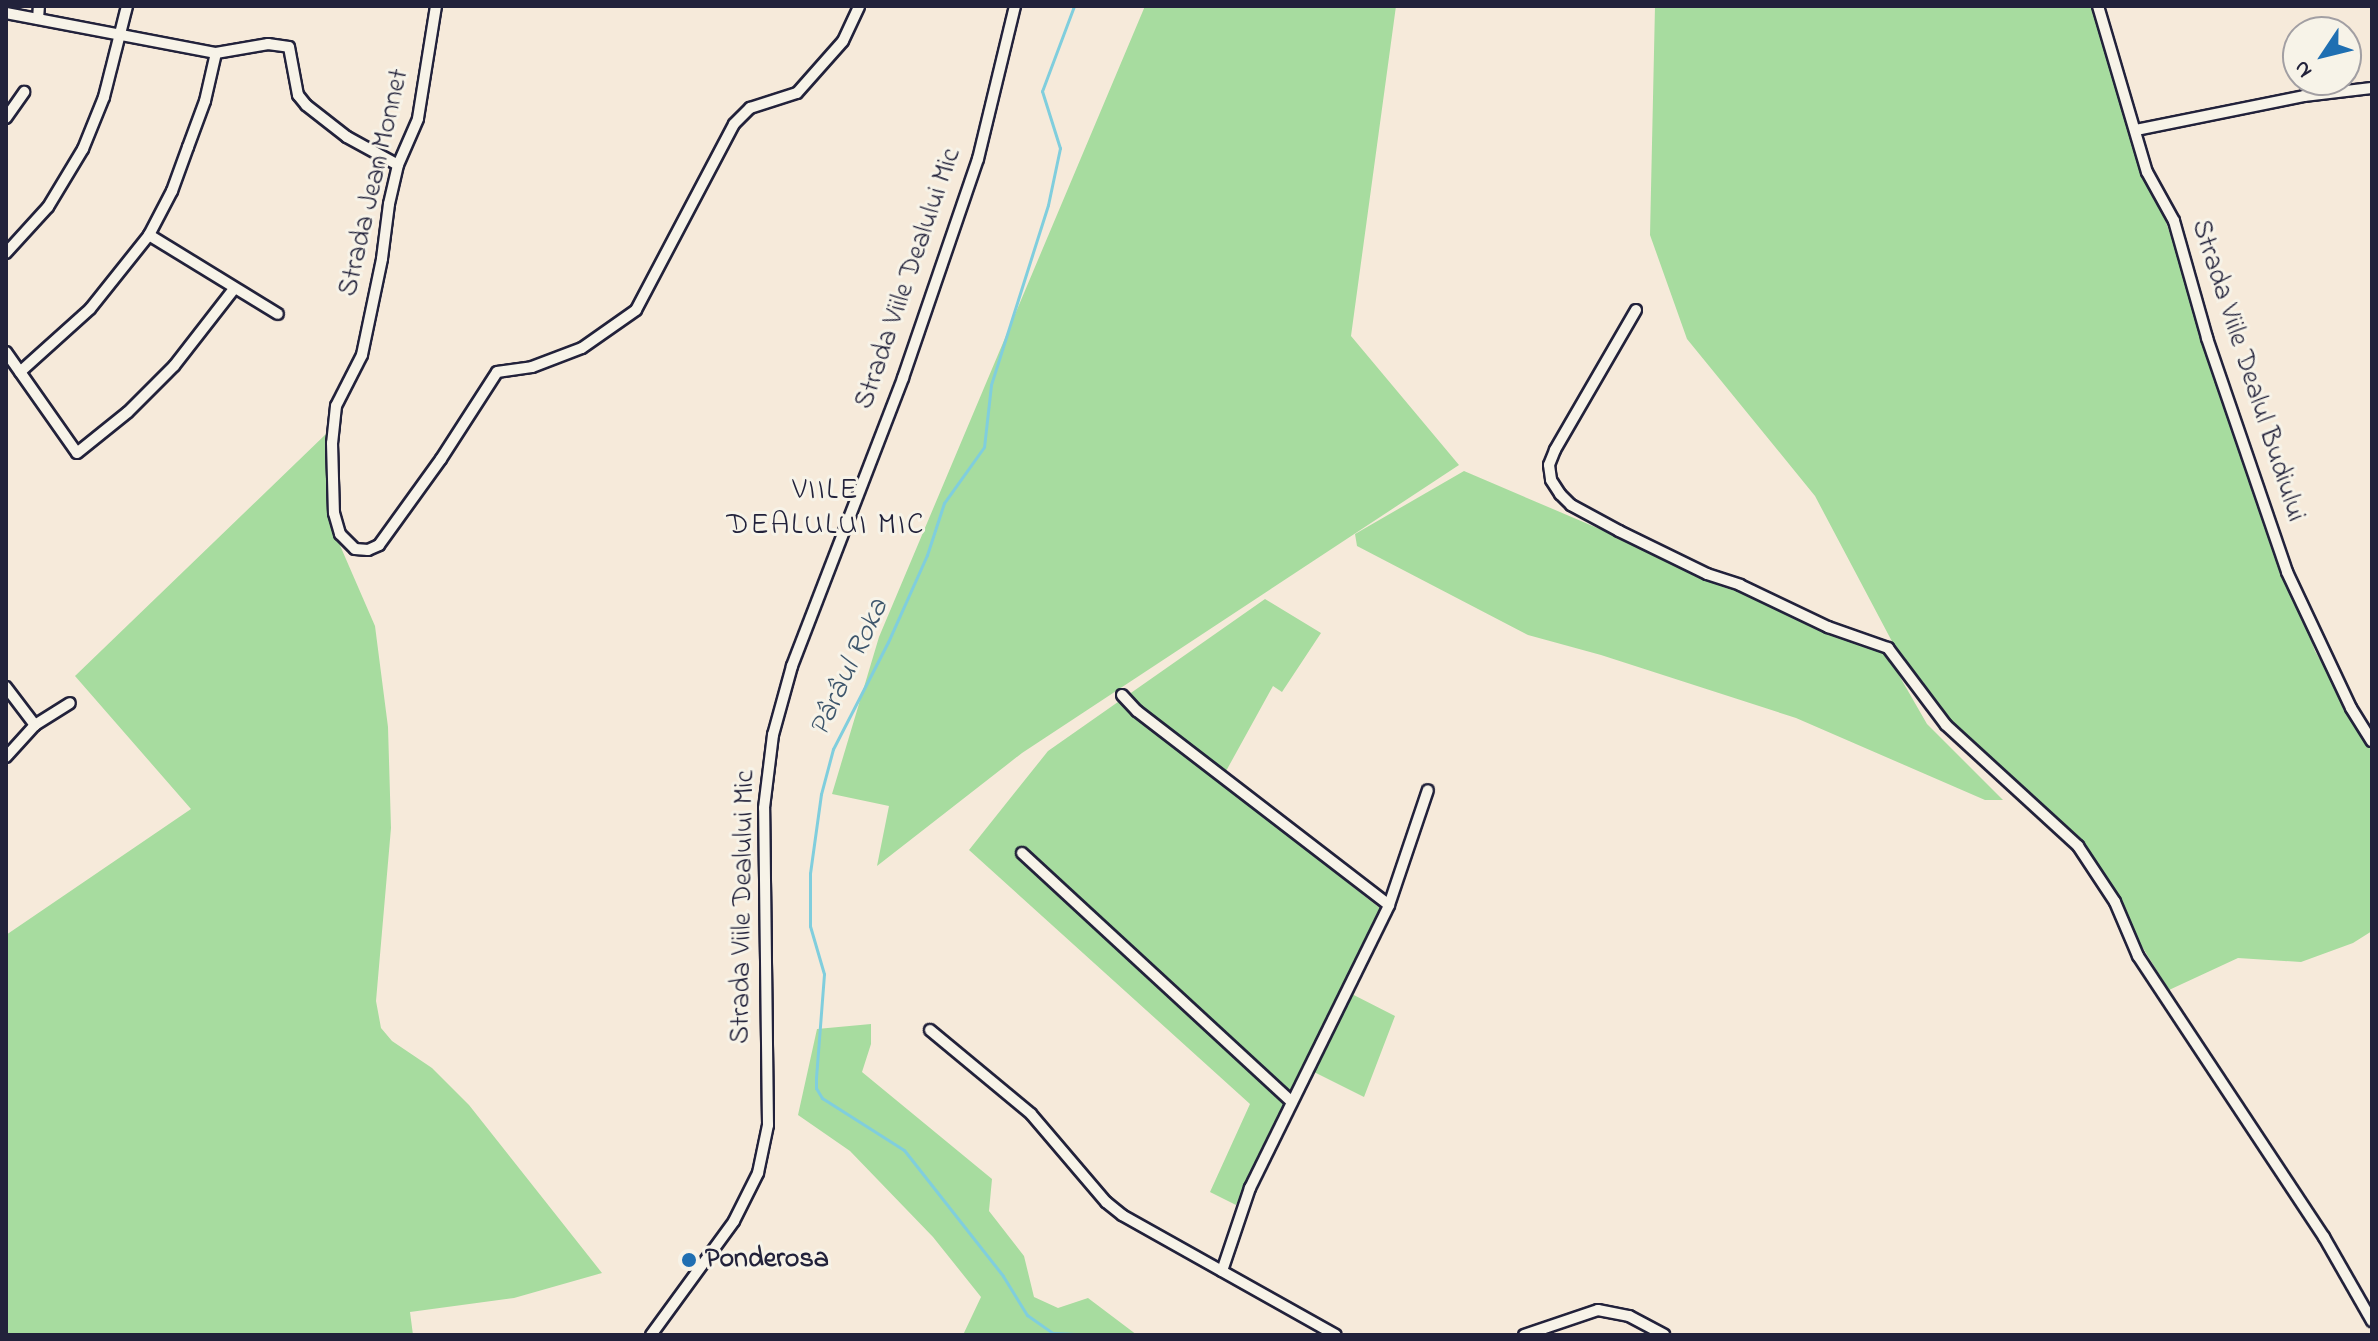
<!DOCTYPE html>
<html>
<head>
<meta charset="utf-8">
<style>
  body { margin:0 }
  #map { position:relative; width:2378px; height:1341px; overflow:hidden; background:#f6eada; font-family:"Indie Flower",sans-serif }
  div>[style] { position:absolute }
  .green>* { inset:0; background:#a7dc9f }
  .stream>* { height:3px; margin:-1.5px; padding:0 1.5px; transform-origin:1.5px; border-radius:1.5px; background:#80cedd }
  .roads { filter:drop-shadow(2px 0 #22223b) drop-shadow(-2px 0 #22223b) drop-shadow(0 2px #22223b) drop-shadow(0 -2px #22223b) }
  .minor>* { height:10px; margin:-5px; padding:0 5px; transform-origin:5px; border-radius:5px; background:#f7f3e8 }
  .dots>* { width:22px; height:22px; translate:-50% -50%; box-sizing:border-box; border:4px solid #f7f3e8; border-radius:50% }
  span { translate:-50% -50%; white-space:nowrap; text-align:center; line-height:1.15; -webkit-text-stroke:6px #f7f3e8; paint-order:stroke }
  .street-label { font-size:28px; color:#22223b }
  .poi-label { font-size:28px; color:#22223b; font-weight:700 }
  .left { translate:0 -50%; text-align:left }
  .neighbourhood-label { font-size:30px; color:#22223b; letter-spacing:2px }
  .water-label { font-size:30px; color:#3e566c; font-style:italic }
  .frame { position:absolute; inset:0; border:8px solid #22223b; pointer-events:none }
  .north { position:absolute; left:2282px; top:16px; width:80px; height:80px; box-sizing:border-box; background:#f7f3e8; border:2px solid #a29fa3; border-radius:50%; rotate:235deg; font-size:22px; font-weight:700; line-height:32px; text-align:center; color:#22223b }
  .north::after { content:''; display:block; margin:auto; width:28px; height:36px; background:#1f6fb2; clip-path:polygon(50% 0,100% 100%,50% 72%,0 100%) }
</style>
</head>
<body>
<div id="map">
  <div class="green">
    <i style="clip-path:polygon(1145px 6px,1396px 6px,1351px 336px,1459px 465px,1022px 753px,877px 866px,889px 806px,832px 794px,879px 637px)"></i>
    <i style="clip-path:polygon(1655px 6px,2091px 6px,2315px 651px,2372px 750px,2372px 931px,2353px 943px,2301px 962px,2238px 958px,2169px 990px,2072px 834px,1944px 715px,1896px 649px,1815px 496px,1687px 339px,1650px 235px)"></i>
    <i style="clip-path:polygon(326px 434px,329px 520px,375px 626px,388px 727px,391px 828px,376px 1001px,381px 1028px,392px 1041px,432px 1068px,469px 1105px,602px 1273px,514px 1298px,410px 1312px,413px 1335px,6px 1335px,6px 935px,191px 809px,75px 676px)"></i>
    <i style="clip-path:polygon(1464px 471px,1885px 651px,1927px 724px,2003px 800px,1985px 800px,1796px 718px,1601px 655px,1528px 635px,1357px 546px,1355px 534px)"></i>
    <i style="clip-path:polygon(1265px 599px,1321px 633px,1282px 692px,1273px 686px,1220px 782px,1381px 909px,1342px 989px,1395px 1016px,1364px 1097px,1304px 1067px,1236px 1205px,1210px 1192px,1250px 1104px,969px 850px,1048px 751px)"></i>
    <i style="clip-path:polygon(871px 1024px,871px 1044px,862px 1072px,992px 1179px,989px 1211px,1024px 1256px,1034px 1297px,1058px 1308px,1088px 1298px,1137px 1335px,963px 1335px,981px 1297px,933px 1237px,850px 1151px,798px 1115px,817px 1029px)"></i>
  </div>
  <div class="stream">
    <i style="left:1074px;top:6px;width:91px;rotate:110.6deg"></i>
    <i style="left:1042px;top:91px;width:60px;rotate:72.5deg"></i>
    <i style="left:1060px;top:148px;width:58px;rotate:101.9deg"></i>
    <i style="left:1048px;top:205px;width:189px;rotate:107.6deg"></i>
    <i style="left:991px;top:385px;width:62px;rotate:96.4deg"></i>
    <i style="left:984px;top:447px;width:69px;rotate:125.5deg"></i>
    <i style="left:944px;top:503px;width:55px;rotate:108.1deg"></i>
    <i style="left:927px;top:555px;width:95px;rotate:114.1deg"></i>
    <i style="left:888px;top:642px;width:120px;rotate:117.2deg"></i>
    <i style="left:833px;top:749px;width:47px;rotate:104.9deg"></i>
    <i style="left:821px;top:794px;width:80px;rotate:97.9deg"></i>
    <i style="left:810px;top:873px;width:53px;rotate:90deg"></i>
    <i style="left:810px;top:926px;width:50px;rotate:73.7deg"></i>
    <i style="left:824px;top:974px;width:104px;rotate:94.4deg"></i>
    <i style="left:816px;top:1078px;width:10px;rotate:90deg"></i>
    <i style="left:816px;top:1088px;width:12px;rotate:59deg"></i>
    <i style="left:822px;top:1098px;width:97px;rotate:32.4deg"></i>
    <i style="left:904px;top:1150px;width:160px;rotate:51.8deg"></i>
    <i style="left:1003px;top:1276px;width:46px;rotate:58.4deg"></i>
    <i style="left:1027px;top:1315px;width:32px;rotate:35deg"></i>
    <i style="left:1053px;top:1333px;width:45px;rotate:2.5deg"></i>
  </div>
  <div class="roads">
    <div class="minor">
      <i style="left:436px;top:6px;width:114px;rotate:99.1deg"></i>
      <i style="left:418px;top:119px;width:50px;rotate:113.5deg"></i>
      <i style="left:398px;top:165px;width:40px;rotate:103deg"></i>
      <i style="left:389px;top:204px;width:55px;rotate:97.3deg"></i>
      <i style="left:382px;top:259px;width:98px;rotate:101.8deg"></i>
      <i style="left:362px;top:355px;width:57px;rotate:117deg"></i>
      <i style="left:336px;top:406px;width:37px;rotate:96deg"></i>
      <i style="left:332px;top:443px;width:70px;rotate:88.4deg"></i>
      <i style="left:334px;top:513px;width:22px;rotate:74deg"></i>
      <i style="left:340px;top:534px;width:21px;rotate:45deg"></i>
      <i style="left:355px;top:549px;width:13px;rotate:4deg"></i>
      <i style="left:368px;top:550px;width:12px;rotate:-24deg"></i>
      <i style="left:379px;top:545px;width:106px;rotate:-54.2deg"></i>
      <i style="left:441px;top:459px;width:103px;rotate:-57.2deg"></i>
      <i style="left:497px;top:372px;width:35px;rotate:-8deg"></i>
      <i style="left:532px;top:367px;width:53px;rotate:-20.8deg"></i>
      <i style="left:582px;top:348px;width:66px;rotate:-35.1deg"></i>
      <i style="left:636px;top:310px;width:210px;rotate:-62.2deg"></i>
      <i style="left:734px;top:124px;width:23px;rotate:-45deg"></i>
      <i style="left:750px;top:108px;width:49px;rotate:-17.7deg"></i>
      <i style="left:797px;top:93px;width:69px;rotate:-48.5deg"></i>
      <i style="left:843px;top:41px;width:38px;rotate:-65deg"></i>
      <i style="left:2098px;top:6px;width:173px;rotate:73.6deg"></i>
      <i style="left:2147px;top:172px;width:56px;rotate:61.1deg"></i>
      <i style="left:2174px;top:221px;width:122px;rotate:74.2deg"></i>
      <i style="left:2207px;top:338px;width:247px;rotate:71.1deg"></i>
      <i style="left:2287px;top:572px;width:150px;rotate:64.8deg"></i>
      <i style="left:2351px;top:708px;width:39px;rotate:58deg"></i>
      <i style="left:6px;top:13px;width:214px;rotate:10.8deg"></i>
      <i style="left:216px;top:53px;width:53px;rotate:-9.8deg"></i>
      <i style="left:268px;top:44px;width:21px;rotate:8deg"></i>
      <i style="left:289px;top:47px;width:49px;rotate:79.4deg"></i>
      <i style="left:298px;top:95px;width:13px;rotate:51deg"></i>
      <i style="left:306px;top:105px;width:52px;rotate:38deg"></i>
      <i style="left:347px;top:137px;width:58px;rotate:28.8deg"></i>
      <i style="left:38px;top:19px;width:13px;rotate:-86deg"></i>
      <i style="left:6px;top:118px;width:32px;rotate:-55deg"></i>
      <i style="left:2136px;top:130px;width:171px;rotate:-11.4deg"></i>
      <i style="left:2304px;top:96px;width:68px;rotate:-6.7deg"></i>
      <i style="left:149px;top:235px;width:151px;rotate:31.5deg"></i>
      <i style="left:6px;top:253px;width:62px;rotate:-47.6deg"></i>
      <i style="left:48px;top:207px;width:68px;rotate:-58.9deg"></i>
      <i style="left:83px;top:149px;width:56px;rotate:-68deg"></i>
      <i style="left:104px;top:97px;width:94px;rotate:-75.8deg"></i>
      <i style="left:1636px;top:310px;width:162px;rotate:120.1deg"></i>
      <i style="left:1555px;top:450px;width:16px;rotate:112deg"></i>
      <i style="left:1549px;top:465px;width:15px;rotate:82deg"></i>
      <i style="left:1551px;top:480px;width:17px;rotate:57deg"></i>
      <i style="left:1560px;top:494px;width:16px;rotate:45deg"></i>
      <i style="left:1571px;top:505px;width:55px;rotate:28.4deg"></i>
      <i style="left:1619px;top:531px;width:98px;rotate:26deg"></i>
      <i style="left:1707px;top:574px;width:35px;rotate:18deg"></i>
      <i style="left:1740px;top:585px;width:98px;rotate:25.5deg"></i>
      <i style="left:1828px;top:627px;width:64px;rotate:19.3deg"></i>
      <i style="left:1888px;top:648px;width:96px;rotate:53deg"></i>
      <i style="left:1946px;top:725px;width:179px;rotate:42.5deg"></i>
      <i style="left:2078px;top:846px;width:67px;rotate:56.5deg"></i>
      <i style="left:2115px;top:902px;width:59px;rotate:66.9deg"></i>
      <i style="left:2138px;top:956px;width:337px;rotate:56.5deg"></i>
      <i style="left:2324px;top:1237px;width:97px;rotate:60.3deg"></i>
      <i style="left:6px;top:352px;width:123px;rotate:54.9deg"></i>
      <i style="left:77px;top:453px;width:65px;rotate:-38.8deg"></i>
      <i style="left:128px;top:412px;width:65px;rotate:-45deg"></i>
      <i style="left:174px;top:366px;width:98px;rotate:-52.1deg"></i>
      <i style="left:20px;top:372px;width:94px;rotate:-42deg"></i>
      <i style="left:90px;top:309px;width:95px;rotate:-51.4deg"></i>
      <i style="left:149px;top:235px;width:50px;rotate:-62.4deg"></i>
      <i style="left:172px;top:191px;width:47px;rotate:-70deg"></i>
      <i style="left:188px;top:147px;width:49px;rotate:-69.7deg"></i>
      <i style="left:205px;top:101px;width:49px;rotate:-77.1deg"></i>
      <i style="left:6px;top:687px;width:48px;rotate:52.7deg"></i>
      <i style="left:1122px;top:695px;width:22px;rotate:47deg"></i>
      <i style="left:1137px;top:711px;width:318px;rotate:37.6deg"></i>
      <i style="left:6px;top:757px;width:43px;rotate:-47.8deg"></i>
      <i style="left:35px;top:725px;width:41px;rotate:-32.2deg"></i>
      <i style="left:1022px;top:853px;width:367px;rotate:42.7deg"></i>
      <i style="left:930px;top:1030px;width:131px;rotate:39.7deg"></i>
      <i style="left:1031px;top:1114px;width:116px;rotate:49.6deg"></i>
      <i style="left:1106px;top:1202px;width:21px;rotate:39deg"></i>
      <i style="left:1122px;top:1215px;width:245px;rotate:29.3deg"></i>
      <i style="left:1222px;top:1271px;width:88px;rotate:-71.4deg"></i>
      <i style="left:1250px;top:1188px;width:315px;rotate:-63.8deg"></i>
      <i style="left:1389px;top:905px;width:121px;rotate:-71.3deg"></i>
      <i style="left:651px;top:1335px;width:141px;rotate:-53.9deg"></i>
      <i style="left:734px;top:1221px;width:54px;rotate:-63.4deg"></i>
      <i style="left:758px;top:1173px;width:49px;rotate:-78.2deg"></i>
      <i style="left:768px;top:1125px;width:317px;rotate:-90.7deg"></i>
      <i style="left:764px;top:808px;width:74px;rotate:-83deg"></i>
      <i style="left:773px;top:735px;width:72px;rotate:-74.6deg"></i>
      <i style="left:792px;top:666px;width:309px;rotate:-68.9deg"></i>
      <i style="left:903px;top:378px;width:231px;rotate:-71.1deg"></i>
      <i style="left:978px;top:159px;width:157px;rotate:-76.4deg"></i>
      <i style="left:1524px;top:1335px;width:78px;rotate:-18.7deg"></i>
      <i style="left:1598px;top:1310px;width:32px;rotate:11deg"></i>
      <i style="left:1629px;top:1316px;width:40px;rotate:28deg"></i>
    </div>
  </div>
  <div class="dots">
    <i style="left:689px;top:1260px;background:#1f6fb2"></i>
  </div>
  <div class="street-label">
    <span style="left:375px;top:183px;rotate:-77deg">Strada Jean Monnet</span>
    <span style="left:909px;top:279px;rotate:-71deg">Strada Viile Dealului Mic</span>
    <span style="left:2247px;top:371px;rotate:72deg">Strada Viile Dealul Budiului</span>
    <span style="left:744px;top:907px;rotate:-89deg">Strada Viile Dealului Mic</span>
  </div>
  <div class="poi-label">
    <span class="left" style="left:705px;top:1260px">Ponderosa</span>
  </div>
  <div class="neighbourhood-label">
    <span style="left:826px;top:508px">VIILE<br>DEALULUI MIC</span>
  </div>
  <div class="water-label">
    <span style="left:850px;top:668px;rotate:-65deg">Pârâul Roka</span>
  </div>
  <div class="frame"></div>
  <div class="north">N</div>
</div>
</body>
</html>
